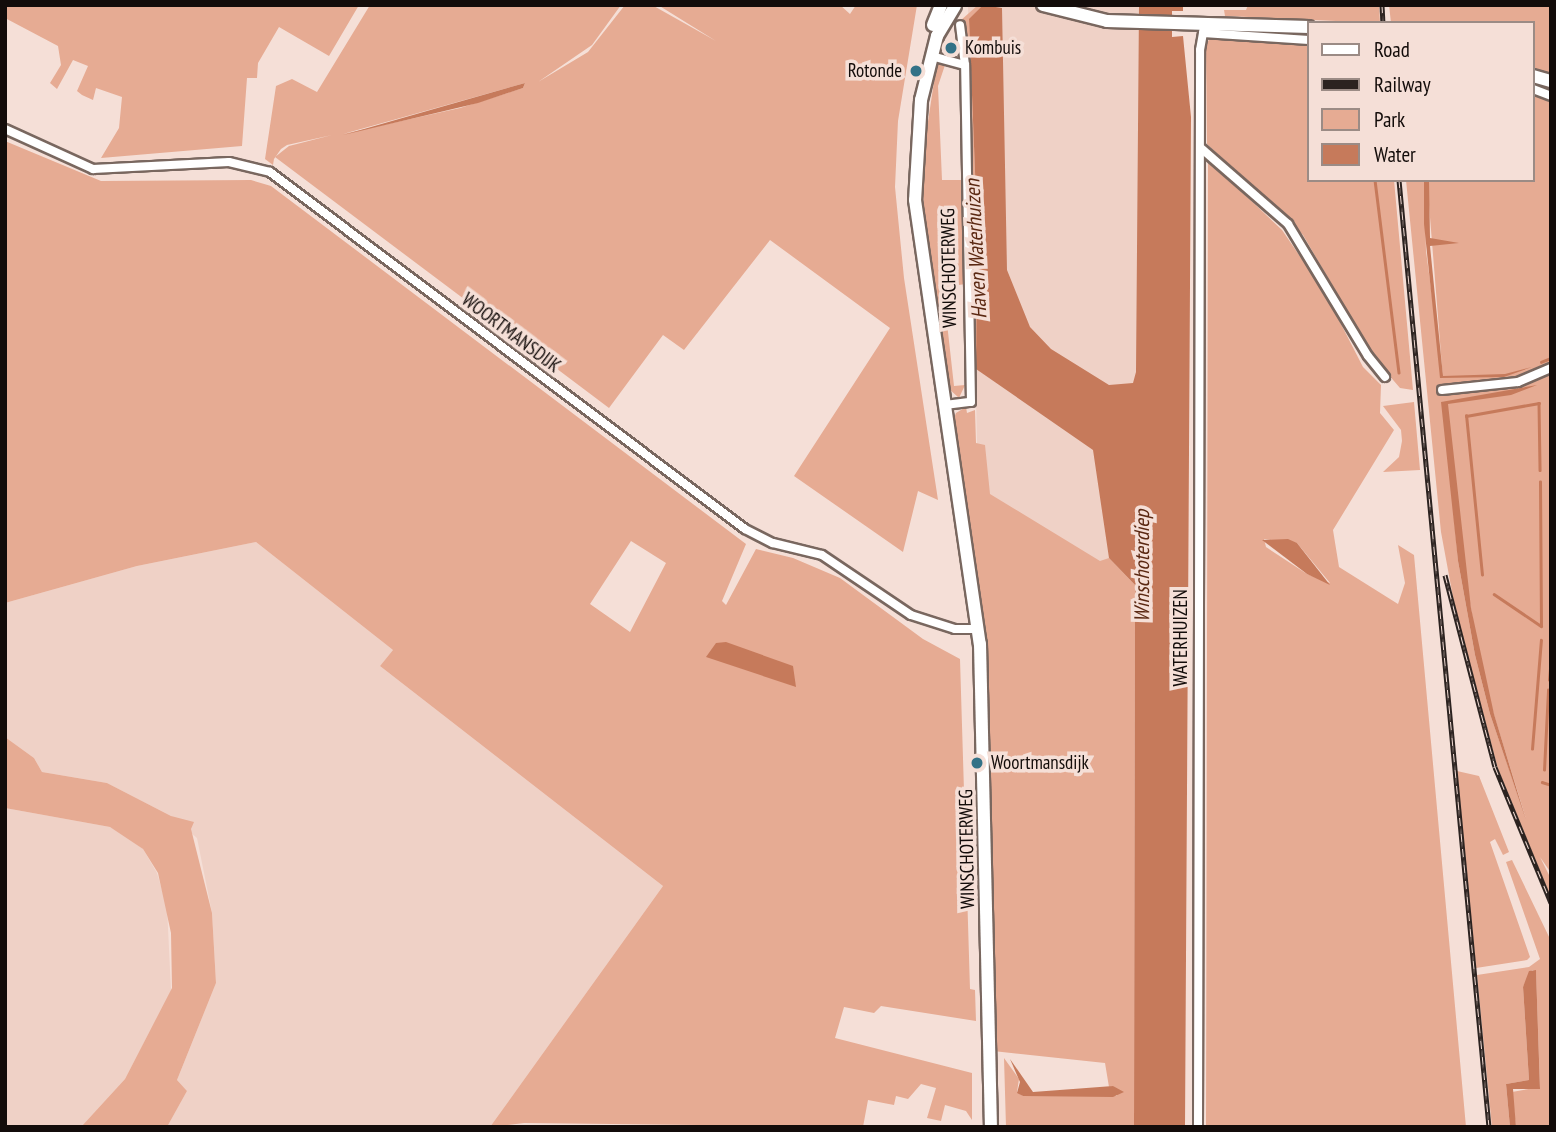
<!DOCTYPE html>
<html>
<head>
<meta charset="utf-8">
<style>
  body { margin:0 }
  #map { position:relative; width:1556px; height:1132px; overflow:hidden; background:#f5dfd7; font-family:"PT Sans Narrow",sans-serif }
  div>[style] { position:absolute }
  .built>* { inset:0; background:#efd1c6 }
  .green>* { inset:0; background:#e6ab93 }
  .water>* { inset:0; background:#c67a5b }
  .stream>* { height:2.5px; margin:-1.25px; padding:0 1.25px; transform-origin:1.25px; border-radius:1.25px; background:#c67a5b }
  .roads { filter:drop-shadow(2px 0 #79675f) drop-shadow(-2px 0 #79675f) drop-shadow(0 2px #79675f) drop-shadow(0 -2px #79675f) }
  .minor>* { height:8px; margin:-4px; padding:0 4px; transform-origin:4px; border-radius:4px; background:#fff }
  .secondary>* { height:12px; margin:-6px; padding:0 6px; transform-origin:6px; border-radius:6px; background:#fff }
  .rail>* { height:5px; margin-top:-2.5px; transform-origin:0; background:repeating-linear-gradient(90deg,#f5dfd7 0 8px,#2c2320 0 16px); box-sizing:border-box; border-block:2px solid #2c2320 }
  .dots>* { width:19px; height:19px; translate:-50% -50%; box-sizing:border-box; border:4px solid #f5dfd7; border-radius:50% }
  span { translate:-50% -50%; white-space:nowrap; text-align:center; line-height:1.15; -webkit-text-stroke:7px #f5dfd7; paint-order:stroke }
  .poi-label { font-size:19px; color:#130c0a }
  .left { translate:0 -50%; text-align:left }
  .right { translate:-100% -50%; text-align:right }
  .street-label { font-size:19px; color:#130c0a }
  .water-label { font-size:21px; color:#5b2812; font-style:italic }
  .frame { position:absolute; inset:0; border:7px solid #130c0a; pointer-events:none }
  .legend { position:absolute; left:1307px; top:21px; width:228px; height:161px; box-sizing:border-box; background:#f5dfd7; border:2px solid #9b8b85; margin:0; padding:9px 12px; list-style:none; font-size:21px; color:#130c0a }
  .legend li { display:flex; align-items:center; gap:14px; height:35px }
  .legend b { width:35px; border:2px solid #9b8b85 }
</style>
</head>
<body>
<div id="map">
  <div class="built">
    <i style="clip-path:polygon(968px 5px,1153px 5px,1156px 289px,1114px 572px,978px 492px)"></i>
    <i style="clip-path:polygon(256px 542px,393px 650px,380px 666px,663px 886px,490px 1127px,167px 1127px,187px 1091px,177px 1080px,216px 983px,212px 913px,197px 838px,171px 816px,107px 783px,42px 772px,34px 758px,5px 737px,5px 603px,137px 566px)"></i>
    <i style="clip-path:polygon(5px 808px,110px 827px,122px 833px,143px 849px,157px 873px,167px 907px,171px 991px,125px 1079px,81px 1127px,5px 1127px)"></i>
  </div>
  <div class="green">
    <i style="clip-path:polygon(5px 5px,359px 5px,329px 56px,279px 27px,258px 63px,257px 78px,247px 78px,242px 146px,101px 158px,119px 128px,122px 97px,96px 88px,93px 100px,82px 95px,77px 91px,88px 66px,73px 60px,57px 89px,50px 83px,61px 65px,58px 46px,5px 18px)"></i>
    <i style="clip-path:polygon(evenodd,370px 5px,621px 5px,592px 45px,538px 82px,588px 52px,625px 5px,652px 5px,716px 41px,658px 5px,840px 5px,850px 14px,856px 5px,917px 5px,898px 121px,895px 187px,904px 278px,938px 500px,918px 491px,903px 552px,794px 476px,890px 328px,770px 240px,684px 350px,663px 335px,609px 408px,275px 157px,289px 146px,332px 135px,287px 145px,281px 149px,274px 159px,273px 165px,265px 159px,276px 86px,292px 79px,317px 92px,370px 5px,525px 83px,523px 88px,460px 108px,343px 134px,525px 83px)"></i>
    <i style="clip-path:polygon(978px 5px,983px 5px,969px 20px,977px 222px,974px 378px,968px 76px,966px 26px,960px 21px)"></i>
    <i style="clip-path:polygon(1248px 5px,1379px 5px,1380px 23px,1225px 16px,1224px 10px,1246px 10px)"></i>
    <i style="clip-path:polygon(evenodd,1389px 5px,1551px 5px,1551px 873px,1540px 857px,1551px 879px,1551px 898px,1498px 769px,1455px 608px,1441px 532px,1406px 180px,1424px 180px,1426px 251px,1443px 379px,1427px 180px,1533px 180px,1533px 23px,1391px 23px,1389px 5px,1443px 399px,1460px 547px,1484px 682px,1526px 819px,1490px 714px,1475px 655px,1458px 561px,1443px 399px)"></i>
    <i style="clip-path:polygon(1212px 36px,1309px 45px,1309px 180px,1394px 180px,1413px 390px,1400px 388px,1375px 359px,1303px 235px,1207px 144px,1206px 44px)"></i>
    <i style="clip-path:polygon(937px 62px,945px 65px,938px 86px,942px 180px,965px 180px,966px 284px,943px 287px,954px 386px,965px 385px,959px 398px,947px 387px,924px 221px,922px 161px)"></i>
    <i style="clip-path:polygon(evenodd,5px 141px,101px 181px,251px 180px,271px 186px,746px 544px,722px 601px,726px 605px,756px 549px,793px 558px,840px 578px,923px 639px,960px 659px,970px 989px,975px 990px,976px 1021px,881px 1006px,874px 1013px,844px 1007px,835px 1038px,972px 1073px,972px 1120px,966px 1111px,945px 1105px,941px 1121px,927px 1118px,936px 1088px,921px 1084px,908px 1099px,896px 1096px,894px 1105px,868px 1100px,863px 1127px,524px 1123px,490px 1127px,663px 886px,380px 666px,393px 650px,256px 542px,137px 566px,5px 603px,5px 141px,631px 541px,666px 563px,630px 632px,590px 604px,631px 541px)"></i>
    <i style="clip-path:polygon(evenodd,1208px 160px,1282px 230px,1325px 293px,1363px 367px,1381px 385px,1380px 413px,1394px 430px,1333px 530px,1339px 567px,1398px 604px,1405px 583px,1398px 545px,1414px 555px,1466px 1127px,1206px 1127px,1208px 160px,1264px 539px,1297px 543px,1330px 583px,1307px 574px,1266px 547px,1264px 539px)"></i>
    <i style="clip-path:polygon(1414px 402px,1420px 470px,1383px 472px,1399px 457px,1402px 441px,1401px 430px,1383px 406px)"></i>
    <i style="clip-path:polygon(966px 407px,967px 413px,975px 410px,976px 443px,985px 445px,990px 494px,1100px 561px,1109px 558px,1135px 585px,1134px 1127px,1006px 1127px,1004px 1058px,1019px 1079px,1017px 1092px,1023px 1096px,1117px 1096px,1113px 1086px,1109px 1087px,1105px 1063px,993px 1051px,987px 643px,952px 424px,956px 413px)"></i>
    <i style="clip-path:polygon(5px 737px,34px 758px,42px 772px,107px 783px,171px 816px,194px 822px,191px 829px,212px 913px,216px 983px,177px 1080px,187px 1091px,167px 1127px,81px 1127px,125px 1079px,172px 988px,171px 933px,158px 873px,143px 849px,110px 827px,5px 808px)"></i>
    <i style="clip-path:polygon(1457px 771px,1479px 776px,1509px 852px,1503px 855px,1495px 839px,1490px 842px,1530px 957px,1527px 960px,1476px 968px)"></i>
    <i style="clip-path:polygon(1512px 860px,1551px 941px,1551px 1127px,1516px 1127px,1512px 1092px,1540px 1087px,1536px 971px,1532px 970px,1523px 987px,1529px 1080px,1506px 1084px,1510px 1127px,1492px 1127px,1477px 975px,1529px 967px,1540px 959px,1506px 862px)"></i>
  </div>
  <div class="water">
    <i style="clip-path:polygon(983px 5px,1002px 8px,1007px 270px,1030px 327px,1051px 349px,1109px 385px,1133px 383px,1136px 372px,1139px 5px,1183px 5px,1183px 11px,1172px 11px,1172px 37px,1183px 36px,1191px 117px,1185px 1127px,1134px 1127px,1135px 585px,1109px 558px,1093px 450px,976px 369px,977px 222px,969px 19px)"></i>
    <i style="clip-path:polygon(525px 83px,523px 88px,478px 103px,343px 135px)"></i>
    <i style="clip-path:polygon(1424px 180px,1429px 180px,1430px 238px,1459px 243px,1430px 246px,1443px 376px,1505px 374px,1532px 367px,1504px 377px,1440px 378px,1424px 224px)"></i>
    <i style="clip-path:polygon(1537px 385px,1511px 395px,1448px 404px,1471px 608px,1494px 714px,1526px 820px,1490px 714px,1475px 655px,1458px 561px,1441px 402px)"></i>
    <i style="clip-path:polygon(1288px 539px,1297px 543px,1330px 585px,1307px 574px,1262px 540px)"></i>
    <i style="clip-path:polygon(726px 642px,793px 666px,796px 687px,706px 657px,716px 643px)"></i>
    <i style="clip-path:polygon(1536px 970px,1540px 1089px,1513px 1089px,1516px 1127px,1510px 1127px,1506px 1084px,1529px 1080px,1523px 987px,1529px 971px)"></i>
    <i style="clip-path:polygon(1010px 1059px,1033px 1092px,1113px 1086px,1124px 1092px,1113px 1097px,1023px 1096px,1017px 1093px,1020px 1082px)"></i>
  </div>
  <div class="stream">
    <i style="left:1375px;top:180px;width:194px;rotate:82.9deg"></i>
    <i style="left:1541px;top:362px;width:11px;rotate:-22deg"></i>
    <i style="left:1551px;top:474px;width:9px;rotate:90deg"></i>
    <i style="left:1482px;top:575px;width:160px;rotate:-95.7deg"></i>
    <i style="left:1466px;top:416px;width:74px;rotate:-10.1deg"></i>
    <i style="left:1539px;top:403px;width:67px;rotate:89.1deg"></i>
    <i style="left:1494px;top:594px;width:57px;rotate:34.2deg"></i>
    <i style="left:1541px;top:626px;width:144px;rotate:-90.4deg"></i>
    <i style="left:1549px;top:680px;width:23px;rotate:-85deg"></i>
    <i style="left:1532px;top:749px;width:109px;rotate:-85.3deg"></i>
    <i style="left:1544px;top:770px;width:80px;rotate:-87.1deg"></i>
    <i style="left:1542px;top:782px;width:9px;rotate:18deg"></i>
  </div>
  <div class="roads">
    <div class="minor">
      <i style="left:1203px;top:33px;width:106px;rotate:3.8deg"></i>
      <i style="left:931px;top:56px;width:35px;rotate:15deg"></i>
      <i style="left:1533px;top:89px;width:19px;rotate:21deg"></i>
      <i style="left:5px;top:129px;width:97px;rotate:24.4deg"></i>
      <i style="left:93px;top:169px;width:136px;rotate:-2.9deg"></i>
      <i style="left:229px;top:162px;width:42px;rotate:13.7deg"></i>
      <i style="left:270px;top:172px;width:594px;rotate:36.93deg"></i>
      <i style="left:745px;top:529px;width:31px;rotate:27deg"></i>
      <i style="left:773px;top:543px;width:50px;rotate:13.8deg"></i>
      <i style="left:822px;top:555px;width:107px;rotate:34deg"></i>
      <i style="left:911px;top:615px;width:46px;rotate:17.7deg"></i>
      <i style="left:955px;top:629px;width:23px"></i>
      <i style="left:1202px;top:149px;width:114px;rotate:41.1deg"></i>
      <i style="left:1288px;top:224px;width:154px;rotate:58.8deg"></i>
      <i style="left:1368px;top:356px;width:27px;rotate:51deg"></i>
      <i style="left:1442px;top:390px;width:76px;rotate:-6deg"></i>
      <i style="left:1518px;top:382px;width:36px;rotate:-23deg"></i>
      <i style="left:945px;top:405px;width:26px;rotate:-7deg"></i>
      <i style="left:971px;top:402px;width:337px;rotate:-91deg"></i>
      <i style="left:965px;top:65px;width:40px;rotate:-97.1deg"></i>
      <i style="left:1198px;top:1127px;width:1077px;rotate:-89.89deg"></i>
      <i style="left:1200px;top:50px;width:27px;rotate:-80deg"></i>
    </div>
    <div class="secondary">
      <i style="left:1043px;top:5px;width:66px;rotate:14deg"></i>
      <i style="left:1107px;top:21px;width:202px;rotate:1.7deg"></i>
      <i style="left:955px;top:6px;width:35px;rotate:121deg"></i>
      <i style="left:937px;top:36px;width:66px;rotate:104deg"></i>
      <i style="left:921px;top:100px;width:100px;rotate:93.4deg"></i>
      <i style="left:915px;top:200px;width:449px;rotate:81.7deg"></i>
      <i style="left:980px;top:644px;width:483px;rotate:88.7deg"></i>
      <i style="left:933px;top:25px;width:22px;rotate:-68deg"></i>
      <i style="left:1533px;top:76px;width:19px;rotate:16deg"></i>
    </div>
  </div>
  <div class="rail">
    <i style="left:1382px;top:5px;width:18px;rotate:87deg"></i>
    <i style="left:1399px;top:180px;width:951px;rotate:84.57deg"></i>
    <i style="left:1445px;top:575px;width:198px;rotate:75.4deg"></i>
    <i style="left:1495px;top:767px;width:147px;rotate:67.6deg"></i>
  </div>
  <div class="dots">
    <i style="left:951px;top:48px;background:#337287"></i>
    <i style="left:916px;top:71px;background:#337287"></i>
    <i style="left:977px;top:763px;background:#337287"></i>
  </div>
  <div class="poi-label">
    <span class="left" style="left:965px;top:48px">Kombuis</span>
    <span class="right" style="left:902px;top:71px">Rotonde</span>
    <span class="left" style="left:991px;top:763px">Woortmansdijk</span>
  </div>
  <div class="street-label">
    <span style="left:949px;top:268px;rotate:-91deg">WINSCHOTERWEG</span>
    <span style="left:511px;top:333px;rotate:37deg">WOORTMANSDIJK</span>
    <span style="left:1181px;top:638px;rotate:-90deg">WATERHUIZEN</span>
    <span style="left:967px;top:849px;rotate:-91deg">WINSCHOTERWEG</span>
  </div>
  <div class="water-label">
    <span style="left:976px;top:249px;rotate:-93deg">Haven Waterhuizen</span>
    <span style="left:1142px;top:566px;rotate:-90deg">Winschoterdiep</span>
  </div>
  <div class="frame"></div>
  <ul class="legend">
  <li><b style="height:9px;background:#fff"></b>Road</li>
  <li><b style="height:9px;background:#2c2320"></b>Railway</li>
  <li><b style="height:19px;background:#e6ab93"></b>Park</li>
  <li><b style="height:19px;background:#c67a5b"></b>Water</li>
  </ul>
</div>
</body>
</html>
